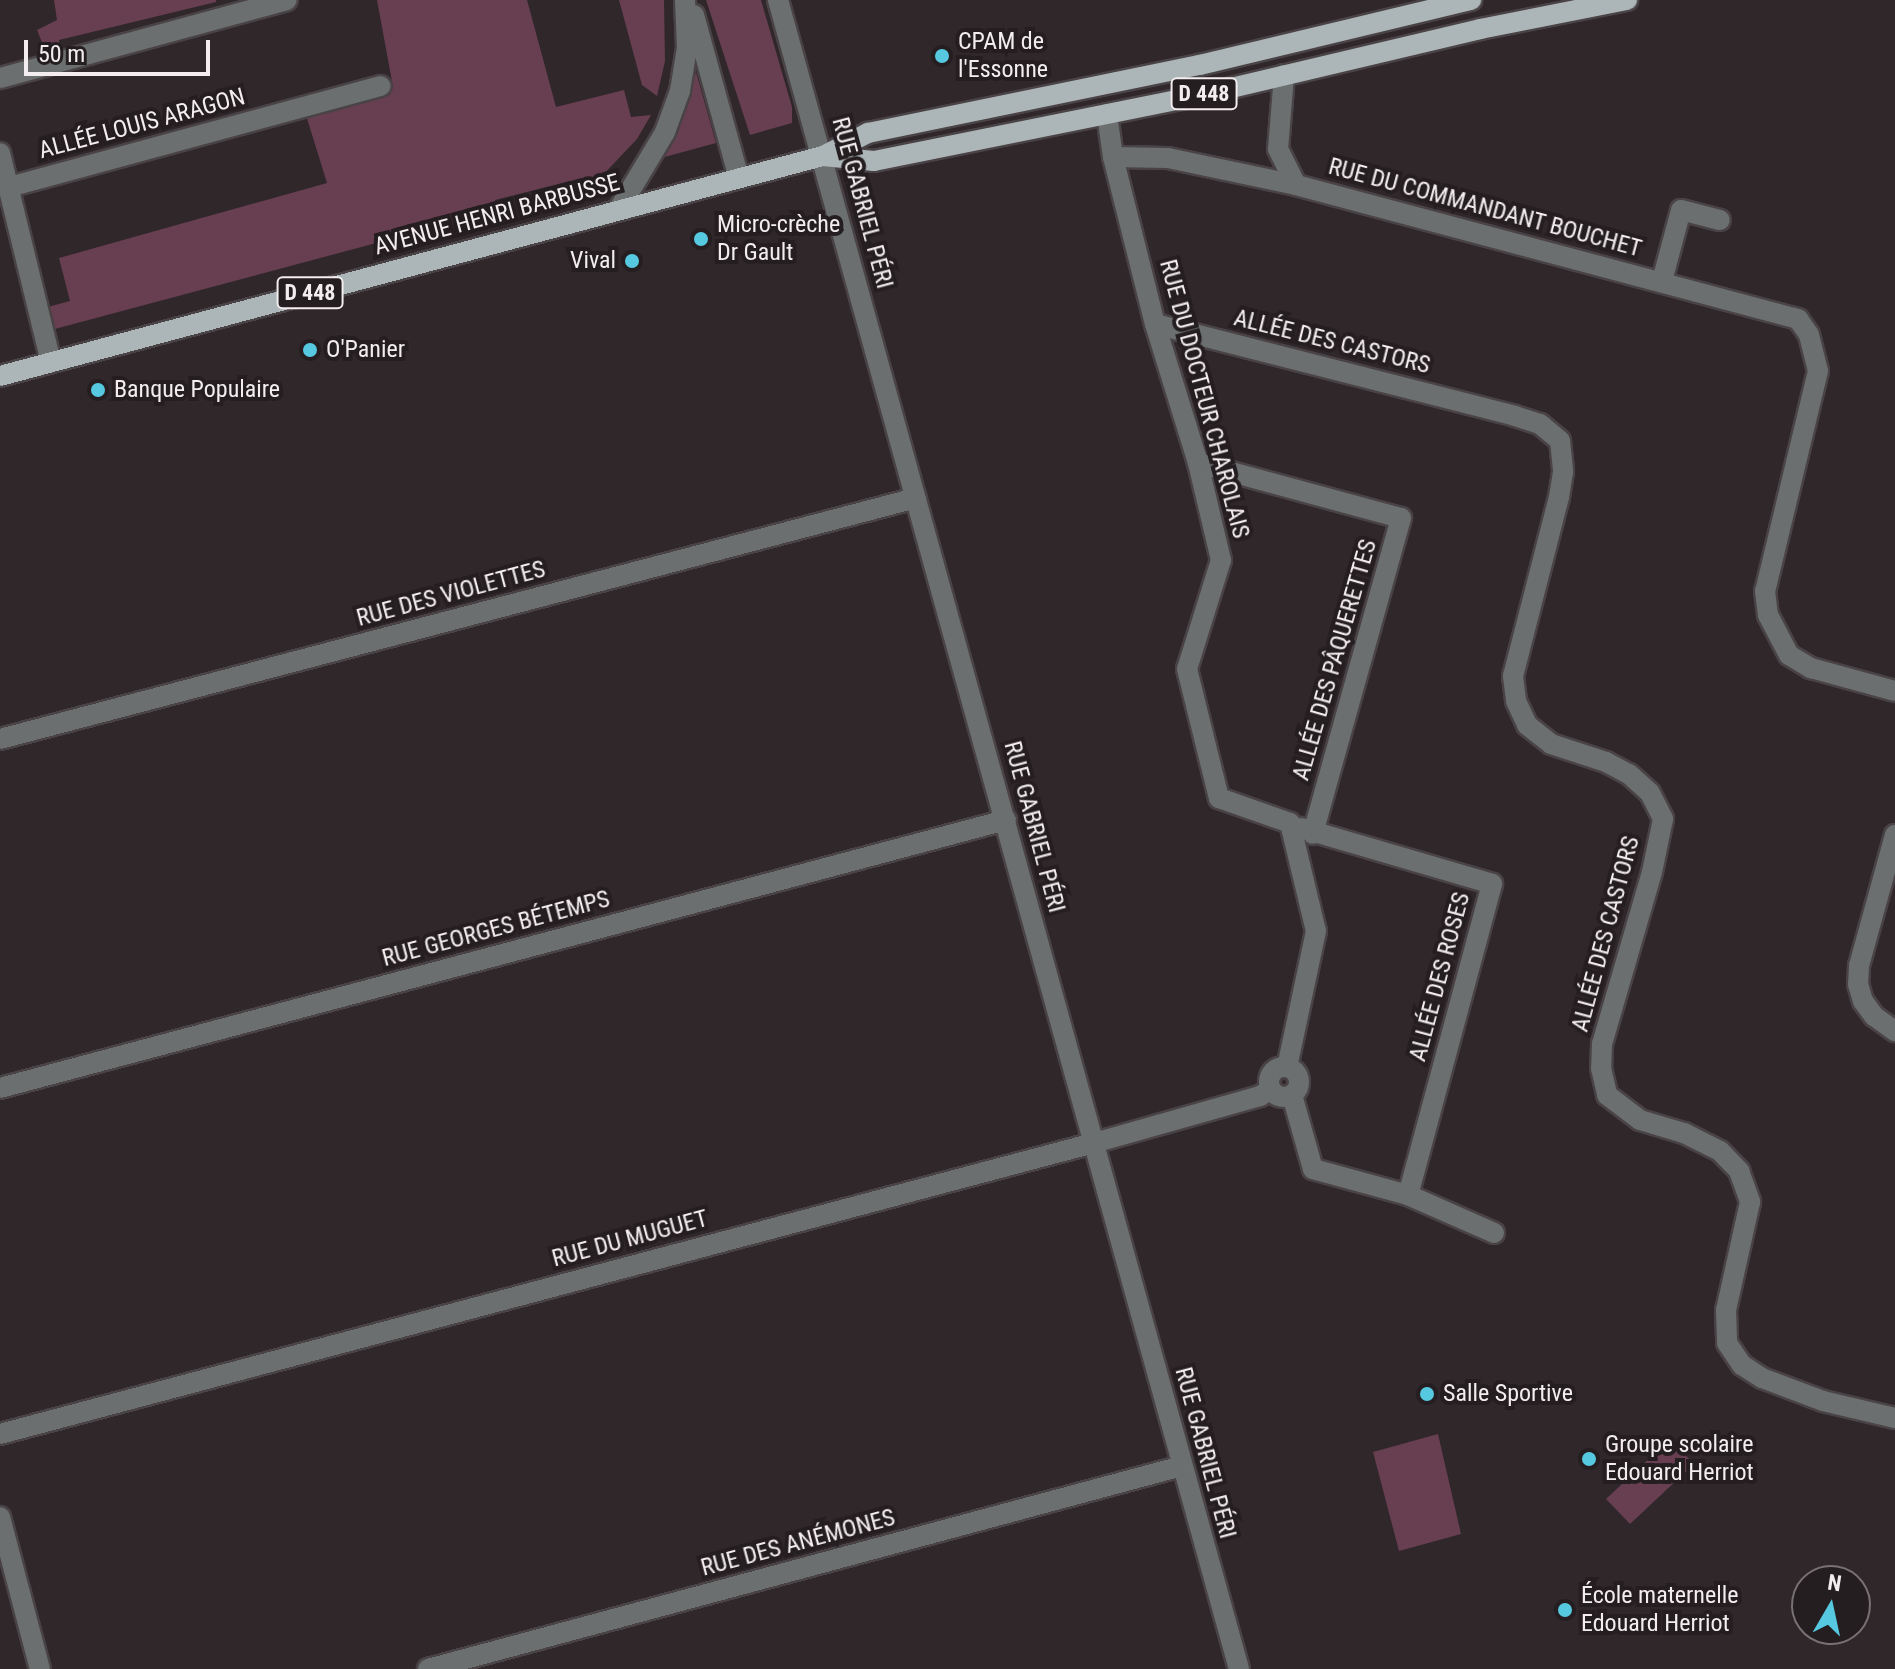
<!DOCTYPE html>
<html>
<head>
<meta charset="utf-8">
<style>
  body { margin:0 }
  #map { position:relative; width:1895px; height:1669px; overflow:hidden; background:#2f272a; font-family:"Roboto Condensed",sans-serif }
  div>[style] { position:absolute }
  .green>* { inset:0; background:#683e51 }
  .roads { filter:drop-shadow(2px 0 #4a4346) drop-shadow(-2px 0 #4a4346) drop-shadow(0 2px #4a4346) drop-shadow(0 -2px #4a4346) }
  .minor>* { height:20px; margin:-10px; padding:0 10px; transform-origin:10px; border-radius:10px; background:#6b6f70 }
  .minor>.ring { margin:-10px; padding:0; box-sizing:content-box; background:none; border:20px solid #6b6f70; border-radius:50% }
  .major>* { height:20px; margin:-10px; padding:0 10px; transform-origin:10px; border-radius:10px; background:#acb5b7 }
  .dots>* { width:22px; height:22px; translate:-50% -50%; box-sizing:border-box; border:4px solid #251e21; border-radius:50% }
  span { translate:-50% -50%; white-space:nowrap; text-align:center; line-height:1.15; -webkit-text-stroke:8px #251e21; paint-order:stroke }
  .shield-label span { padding:2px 6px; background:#251e21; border:2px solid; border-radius:6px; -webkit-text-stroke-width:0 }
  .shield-label { font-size:22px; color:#f3edef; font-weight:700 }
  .poi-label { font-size:24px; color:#f3edef }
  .left { translate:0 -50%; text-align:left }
  .right { translate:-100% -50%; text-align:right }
  .street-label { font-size:24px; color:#f3edef }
  .north { position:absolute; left:1791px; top:1565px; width:80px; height:80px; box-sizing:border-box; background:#251e21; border:2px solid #777173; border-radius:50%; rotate:9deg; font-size:22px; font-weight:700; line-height:32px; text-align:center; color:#f3edef }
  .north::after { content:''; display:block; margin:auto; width:28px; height:36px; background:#56c9e1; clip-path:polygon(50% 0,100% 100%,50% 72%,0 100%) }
  .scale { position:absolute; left:24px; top:40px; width:186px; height:36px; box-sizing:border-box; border:4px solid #f3edef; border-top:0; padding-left:10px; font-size:24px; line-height:28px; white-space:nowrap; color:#f3edef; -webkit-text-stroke:6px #251e21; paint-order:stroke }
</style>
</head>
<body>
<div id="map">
  <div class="green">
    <i style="clip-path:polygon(54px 0,216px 0,216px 2px,59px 40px,59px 49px,43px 45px,37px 30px,57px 20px)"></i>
    <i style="clip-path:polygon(377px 0,527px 0,556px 107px,624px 90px,631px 117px,651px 115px,637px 139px,600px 178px,573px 190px,570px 181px,495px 200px,496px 211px,51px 330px,44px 308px,70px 301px,59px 258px,327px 183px,305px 112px,393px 87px)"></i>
    <i style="clip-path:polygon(619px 0,664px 0,665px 61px,657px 96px,642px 85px)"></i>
    <i style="clip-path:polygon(706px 0,761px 0,792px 107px,792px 123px,750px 135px)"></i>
    <i style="clip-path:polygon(696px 72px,716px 143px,661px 158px,681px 117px)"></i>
    <i style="clip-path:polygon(1438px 1434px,1461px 1534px,1399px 1551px,1373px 1452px)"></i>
    <i style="clip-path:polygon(1670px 1439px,1694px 1464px,1630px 1524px,1606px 1499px)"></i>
  </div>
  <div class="roads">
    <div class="minor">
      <i style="left:778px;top:0;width:1731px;rotate:74.56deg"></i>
      <i style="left:694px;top:15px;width:169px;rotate:74.6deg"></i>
      <i style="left:1284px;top:75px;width:74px;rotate:94.6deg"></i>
      <i style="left:1278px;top:149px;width:40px;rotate:63.4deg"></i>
      <i style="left:0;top:78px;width:297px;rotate:-15.2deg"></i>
      <i style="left:1107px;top:114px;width:43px;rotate:82.1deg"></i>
      <i style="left:1113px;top:157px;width:172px;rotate:75.9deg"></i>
      <i style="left:1155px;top:324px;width:145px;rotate:72.8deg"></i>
      <i style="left:1198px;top:463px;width:100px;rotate:76.7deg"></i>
      <i style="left:1221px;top:560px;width:114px;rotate:107.3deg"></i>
      <i style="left:1187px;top:669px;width:133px;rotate:76.1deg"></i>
      <i style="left:1219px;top:798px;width:75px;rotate:19.4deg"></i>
      <i style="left:1290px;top:823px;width:111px;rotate:76.5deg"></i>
      <i style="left:1316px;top:931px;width:139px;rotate:102deg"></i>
      <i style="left:0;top:153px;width:215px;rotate:76.3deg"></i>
      <i style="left:1113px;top:157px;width:55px;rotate:1deg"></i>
      <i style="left:1168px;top:158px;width:131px;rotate:11.9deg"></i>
      <i style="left:1296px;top:185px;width:520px;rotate:14.95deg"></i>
      <i style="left:1798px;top:319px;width:19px;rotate:55deg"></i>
      <i style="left:1809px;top:335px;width:37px;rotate:76deg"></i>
      <i style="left:1818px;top:371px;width:226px;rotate:103.5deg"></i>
      <i style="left:1765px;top:591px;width:24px;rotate:83deg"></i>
      <i style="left:1768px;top:615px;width:45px;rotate:62.3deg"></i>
      <i style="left:1789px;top:655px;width:26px;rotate:31deg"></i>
      <i style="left:1811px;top:668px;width:87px;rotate:15.3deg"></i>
      <i style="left:9px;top:187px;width:385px;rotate:-15.2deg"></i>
      <i style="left:619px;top:209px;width:90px;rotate:-59.1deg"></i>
      <i style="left:665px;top:132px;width:44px;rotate:-69.9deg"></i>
      <i style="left:680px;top:91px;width:44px;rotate:-80.8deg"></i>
      <i style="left:687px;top:48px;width:48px;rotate:-92.4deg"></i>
      <i style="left:1662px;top:281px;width:73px;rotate:-75deg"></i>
      <i style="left:1681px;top:210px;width:40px;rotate:14.4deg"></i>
      <i style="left:1155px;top:324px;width:372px;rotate:14.3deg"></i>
      <i style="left:1515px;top:416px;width:26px;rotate:18deg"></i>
      <i style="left:1540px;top:424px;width:26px;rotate:40deg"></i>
      <i style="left:1560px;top:441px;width:31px;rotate:84deg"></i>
      <i style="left:1563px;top:472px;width:25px;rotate:99deg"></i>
      <i style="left:1559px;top:497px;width:185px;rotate:104.4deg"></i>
      <i style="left:1513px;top:676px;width:25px;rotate:83deg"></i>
      <i style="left:1516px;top:701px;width:26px;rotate:65deg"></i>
      <i style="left:1527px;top:725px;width:31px;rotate:38deg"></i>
      <i style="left:1551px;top:744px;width:58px;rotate:18.1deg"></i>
      <i style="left:1606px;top:762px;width:26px;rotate:28deg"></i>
      <i style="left:1629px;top:774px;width:28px;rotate:42deg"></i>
      <i style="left:1650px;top:793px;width:29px;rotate:63deg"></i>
      <i style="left:1663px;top:819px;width:54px;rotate:101.7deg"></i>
      <i style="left:1652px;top:872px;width:179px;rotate:106.2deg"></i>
      <i style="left:1602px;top:1044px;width:24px;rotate:92deg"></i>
      <i style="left:1601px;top:1068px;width:28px;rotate:77deg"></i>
      <i style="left:1607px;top:1095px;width:41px;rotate:37.1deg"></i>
      <i style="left:1640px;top:1120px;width:46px;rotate:16.5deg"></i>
      <i style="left:1684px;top:1133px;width:40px;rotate:26.6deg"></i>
      <i style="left:1720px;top:1151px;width:28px;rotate:46deg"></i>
      <i style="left:1739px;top:1171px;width:33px;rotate:70deg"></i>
      <i style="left:1750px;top:1202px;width:111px;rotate:102.5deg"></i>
      <i style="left:1726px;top:1310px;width:33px;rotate:88deg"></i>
      <i style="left:1727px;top:1343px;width:27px;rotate:56deg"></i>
      <i style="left:1742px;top:1365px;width:24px;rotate:33deg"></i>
      <i style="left:1762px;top:1378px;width:65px;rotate:20.7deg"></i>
      <i style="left:1823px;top:1401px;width:74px;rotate:13.3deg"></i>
      <i style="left:1198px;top:463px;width:210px;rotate:15.2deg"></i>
      <i style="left:1401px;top:518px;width:328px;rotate:105.6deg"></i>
      <i style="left:0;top:739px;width:947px;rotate:-14.74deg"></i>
      <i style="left:1301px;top:828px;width:199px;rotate:16.3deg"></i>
      <i style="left:1492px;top:884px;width:322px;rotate:105.1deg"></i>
      <i style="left:1895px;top:835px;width:136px;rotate:105.4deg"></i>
      <i style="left:1859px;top:966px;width:18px;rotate:93deg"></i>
      <i style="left:1858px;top:984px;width:18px;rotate:74deg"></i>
      <i style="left:1863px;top:1001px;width:19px;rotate:54deg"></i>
      <i style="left:1874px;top:1016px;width:26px;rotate:36deg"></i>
      <i class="ring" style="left:1269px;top:1067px;width:10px;height:10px"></i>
      <i style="left:0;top:1088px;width:1041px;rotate:-14.92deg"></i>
      <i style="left:1292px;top:1095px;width:77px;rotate:74.2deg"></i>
      <i style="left:1313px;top:1169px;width:98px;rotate:15.3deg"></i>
      <i style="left:1408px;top:1195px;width:94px;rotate:23.8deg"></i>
      <i style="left:0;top:1434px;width:1132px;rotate:-14.9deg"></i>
      <i style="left:1094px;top:1143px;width:173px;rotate:-15.8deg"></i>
      <i style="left:1260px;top:1096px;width:13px;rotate:-32deg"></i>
      <i style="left:0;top:1517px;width:157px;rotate:75.3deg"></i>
      <i style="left:428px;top:1669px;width:781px;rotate:-15.07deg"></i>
    </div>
    <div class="major">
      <i style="left:823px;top:156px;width:51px;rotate:5.6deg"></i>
      <i style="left:874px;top:161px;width:339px;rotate:-11.4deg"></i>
      <i style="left:1206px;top:94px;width:282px;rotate:-13.3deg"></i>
      <i style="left:1480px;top:29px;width:150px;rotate:-11.2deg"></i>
      <i style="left:0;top:376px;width:852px;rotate:-14.97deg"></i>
      <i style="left:823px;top:156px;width:51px;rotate:-27.1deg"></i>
      <i style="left:868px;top:133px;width:339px;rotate:-11.6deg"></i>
      <i style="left:1200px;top:65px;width:279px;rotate:-13.5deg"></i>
    </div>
  </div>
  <div class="dots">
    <i style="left:942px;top:56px;background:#56c9e1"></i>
    <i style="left:701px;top:239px;background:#56c9e1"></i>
    <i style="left:632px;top:261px;background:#56c9e1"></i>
    <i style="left:310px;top:350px;background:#56c9e1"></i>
    <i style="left:98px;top:390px;background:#56c9e1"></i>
    <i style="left:1427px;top:1394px;background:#56c9e1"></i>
    <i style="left:1589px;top:1459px;background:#56c9e1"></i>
    <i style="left:1565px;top:1610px;background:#56c9e1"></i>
  </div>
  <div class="shield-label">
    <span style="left:1204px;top:94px">D 448</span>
    <span style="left:310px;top:293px">D 448</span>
  </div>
  <div class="poi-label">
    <span class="left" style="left:958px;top:56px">CPAM de<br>l'Essonne</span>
    <span class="left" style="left:717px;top:239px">Micro-crèche<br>Dr Gault</span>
    <span class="right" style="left:616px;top:261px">Vival</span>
    <span class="left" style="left:326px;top:350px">O'Panier</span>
    <span class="left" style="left:114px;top:390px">Banque Populaire</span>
    <span class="left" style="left:1443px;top:1394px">Salle Sportive</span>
    <span class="left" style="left:1605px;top:1459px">Groupe scolaire<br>Edouard Herriot</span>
    <span class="left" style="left:1581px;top:1610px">École maternelle<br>Edouard Herriot</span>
  </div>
  <div class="street-label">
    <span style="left:142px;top:124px;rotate:-15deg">ALLÉE LOUIS ARAGON</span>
    <span style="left:862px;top:203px;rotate:75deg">RUE GABRIEL PÉRI</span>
    <span style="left:1485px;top:208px;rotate:15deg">RUE DU COMMANDANT BOUCHET</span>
    <span style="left:497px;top:215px;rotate:-15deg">AVENUE HENRI BARBUSSE</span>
    <span style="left:1332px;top:342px;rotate:14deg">ALLÉE DES CASTORS</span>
    <span style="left:1204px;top:399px;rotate:75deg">RUE DU DOCTEUR CHAROLAIS</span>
    <span style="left:451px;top:594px;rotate:-15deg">RUE DES VIOLETTES</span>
    <span style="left:1335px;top:660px;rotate:-74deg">ALLÉE DES PÂQUERETTES</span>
    <span style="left:1034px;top:827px;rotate:75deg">RUE GABRIEL PÉRI</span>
    <span style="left:496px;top:929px;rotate:-15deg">RUE GEORGES BÉTEMPS</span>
    <span style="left:1606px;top:934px;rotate:-75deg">ALLÉE DES CASTORS</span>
    <span style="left:1440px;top:977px;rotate:-75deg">ALLÉE DES ROSES</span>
    <span style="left:630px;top:1239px;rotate:-15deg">RUE DU MUGUET</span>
    <span style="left:1205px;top:1453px;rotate:75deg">RUE GABRIEL PÉRI</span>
    <span style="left:798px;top:1543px;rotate:-15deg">RUE DES ANÉMONES</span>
  </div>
  <div class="north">N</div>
  <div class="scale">50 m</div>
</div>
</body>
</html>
